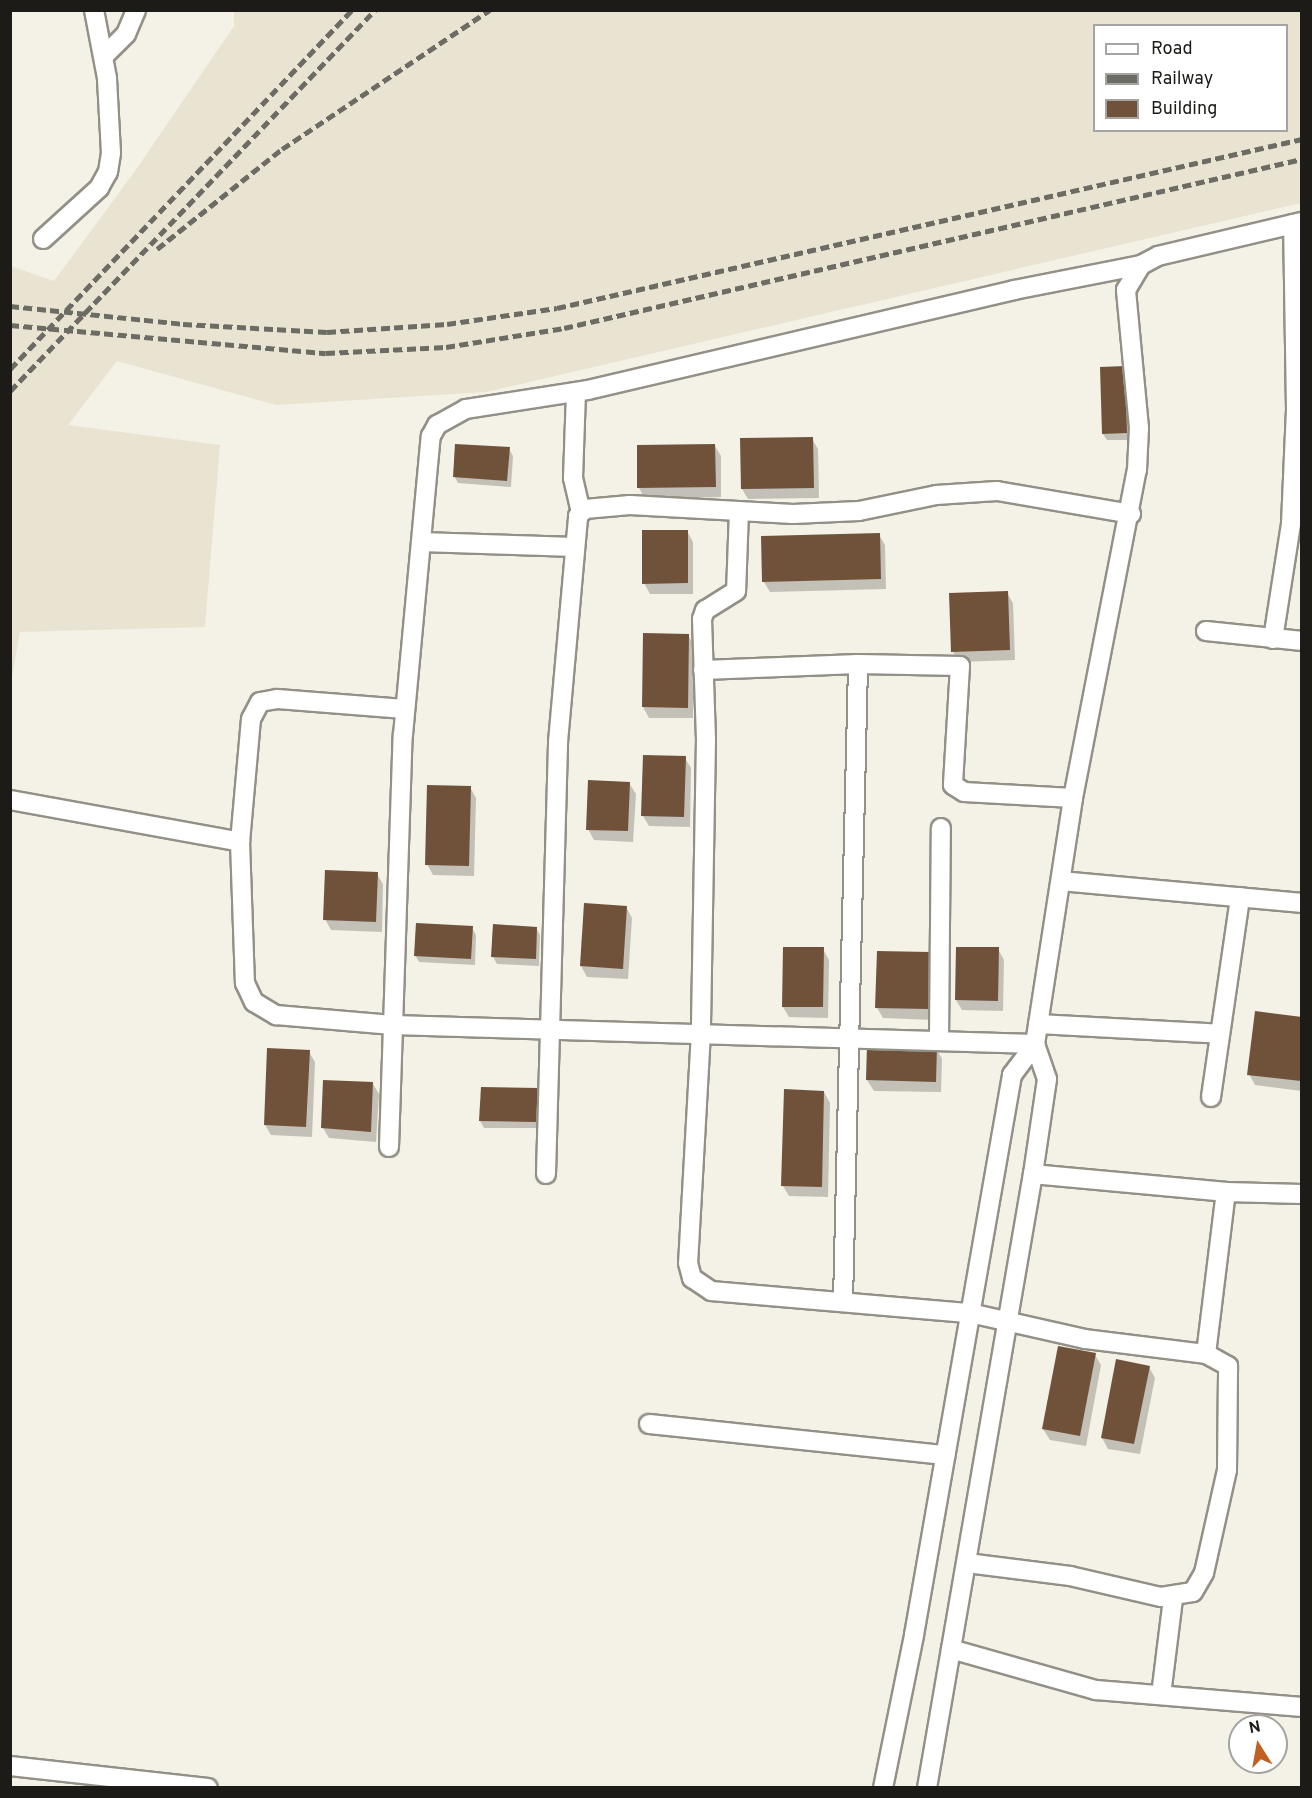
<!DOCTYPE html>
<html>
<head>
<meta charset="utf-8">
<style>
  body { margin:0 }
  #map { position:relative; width:1312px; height:1798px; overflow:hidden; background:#f4f1e6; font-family:Overpass,sans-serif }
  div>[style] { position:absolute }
  .built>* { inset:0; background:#e9e4d2 }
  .shadow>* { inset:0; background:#0003 }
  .building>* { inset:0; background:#70523b }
  .roads { filter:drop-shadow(2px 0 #939087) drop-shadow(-2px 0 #939087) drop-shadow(0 2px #939087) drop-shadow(0 -2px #939087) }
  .street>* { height:18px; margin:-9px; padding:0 9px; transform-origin:9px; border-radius:9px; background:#fff }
  .rail>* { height:4.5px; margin-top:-2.25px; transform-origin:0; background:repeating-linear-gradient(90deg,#6c6b64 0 9px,transparent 0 13.5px) }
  span { translate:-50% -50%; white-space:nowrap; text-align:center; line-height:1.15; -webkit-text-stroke:6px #fff; paint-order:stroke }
  .frame { position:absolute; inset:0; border:12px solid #1c1b17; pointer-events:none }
  .legend { position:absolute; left:1093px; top:24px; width:195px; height:108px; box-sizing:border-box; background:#fff; border:2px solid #a4a4a2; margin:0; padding:8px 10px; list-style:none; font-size:18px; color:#1c1b17 }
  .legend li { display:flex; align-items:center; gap:12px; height:30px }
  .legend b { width:30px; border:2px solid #a4a4a2 }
  .north { position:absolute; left:1228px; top:1714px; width:60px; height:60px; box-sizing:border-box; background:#fff; border:2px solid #a4a4a2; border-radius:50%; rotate:349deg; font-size:16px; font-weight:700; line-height:24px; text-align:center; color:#1c1b17 }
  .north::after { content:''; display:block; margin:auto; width:21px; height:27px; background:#c16021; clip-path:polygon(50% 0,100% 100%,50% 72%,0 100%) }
</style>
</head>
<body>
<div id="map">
  <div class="built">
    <i style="clip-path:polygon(evenodd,234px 11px,1301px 11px,1301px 203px,486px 392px,276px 405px,117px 361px,68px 425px,220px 445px,205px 627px,20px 632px,11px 682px,11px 266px,54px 281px,135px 171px,234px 26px,234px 11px,1094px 26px,1286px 26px,1286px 130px,1094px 130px,1094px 26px)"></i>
  </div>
  <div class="shadow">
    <i style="clip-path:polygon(1128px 374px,1130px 440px,1107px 440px,1103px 434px)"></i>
    <i style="clip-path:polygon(812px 439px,818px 449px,819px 498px,748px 499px,742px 489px)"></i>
    <i style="clip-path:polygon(715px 446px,721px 456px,721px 497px,645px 499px,639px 488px)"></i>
    <i style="clip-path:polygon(509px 449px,513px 456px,511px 487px,458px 483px,454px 476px)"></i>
    <i style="clip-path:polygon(687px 531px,693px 542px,693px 594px,650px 594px,644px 583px)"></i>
    <i style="clip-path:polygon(879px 535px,885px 545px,886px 589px,770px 592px,764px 582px)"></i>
    <i style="clip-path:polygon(1007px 593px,1013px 603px,1015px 660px,959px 662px,953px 652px)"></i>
    <i style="clip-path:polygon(688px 635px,694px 646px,693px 718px,649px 718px,643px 707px)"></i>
    <i style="clip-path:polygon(685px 758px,691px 768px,690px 827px,649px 826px,643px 816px)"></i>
    <i style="clip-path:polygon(629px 783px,636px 794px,633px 842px,594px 840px,588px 829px)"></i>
    <i style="clip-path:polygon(470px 787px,476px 798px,474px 876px,433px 875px,427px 864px)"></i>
    <i style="clip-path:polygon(377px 874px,383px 884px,382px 932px,331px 930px,325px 919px)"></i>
    <i style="clip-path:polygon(626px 907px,632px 918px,628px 979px,587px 977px,581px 966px)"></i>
    <i style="clip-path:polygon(472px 928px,476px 935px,475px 965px,419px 962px,415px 955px)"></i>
    <i style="clip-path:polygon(536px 928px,540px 935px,539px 966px,497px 964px,493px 957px)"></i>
    <i style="clip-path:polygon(823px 949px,829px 960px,828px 1018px,789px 1017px,783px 1007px)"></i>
    <i style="clip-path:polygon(998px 949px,1004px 960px,1003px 1011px,962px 1010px,956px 1000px)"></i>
    <i style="clip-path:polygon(929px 954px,936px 964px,934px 1020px,883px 1018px,877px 1008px)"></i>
    <i style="clip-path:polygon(1302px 1018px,1302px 1091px,1255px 1085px,1249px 1074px)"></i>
    <i style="clip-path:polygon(936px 1048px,942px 1059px,941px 1092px,874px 1091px,867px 1080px)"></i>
    <i style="clip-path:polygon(309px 1052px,315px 1062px,312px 1137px,271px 1135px,265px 1125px)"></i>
    <i style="clip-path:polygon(373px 1084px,379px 1094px,376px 1142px,329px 1138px,323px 1128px)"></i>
    <i style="clip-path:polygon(537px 1089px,541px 1096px,539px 1128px,484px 1128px,480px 1121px)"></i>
    <i style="clip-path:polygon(824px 1092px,830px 1103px,828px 1197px,789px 1196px,783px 1186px)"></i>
    <i style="clip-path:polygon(1095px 1355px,1101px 1365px,1086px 1446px,1050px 1440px,1043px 1429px)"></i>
    <i style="clip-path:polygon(1149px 1367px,1155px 1378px,1140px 1454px,1108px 1449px,1102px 1438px)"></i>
  </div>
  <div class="building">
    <i style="clip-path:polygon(1125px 366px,1127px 433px,1102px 434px,1100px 367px)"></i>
    <i style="clip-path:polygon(813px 437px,814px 488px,741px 489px,740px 438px)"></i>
    <i style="clip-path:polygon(455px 444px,510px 447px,507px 481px,453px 477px)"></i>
    <i style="clip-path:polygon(715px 444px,716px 487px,637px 488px,637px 445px)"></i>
    <i style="clip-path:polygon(642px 530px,688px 530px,688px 583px,642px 584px)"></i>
    <i style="clip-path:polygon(880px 533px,881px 579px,762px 582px,761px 536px)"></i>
    <i style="clip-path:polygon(1008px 591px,1010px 650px,951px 652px,949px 593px)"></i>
    <i style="clip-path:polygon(643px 633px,689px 634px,688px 708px,642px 707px)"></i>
    <i style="clip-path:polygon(643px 755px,686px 756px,684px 817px,641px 816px)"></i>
    <i style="clip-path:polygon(588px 780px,630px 782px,628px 831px,586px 830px)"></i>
    <i style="clip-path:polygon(427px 785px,471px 786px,469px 866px,425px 865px)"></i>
    <i style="clip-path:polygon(325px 870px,378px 872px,376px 922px,323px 920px)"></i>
    <i style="clip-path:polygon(584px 903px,627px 906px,623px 969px,580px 966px)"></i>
    <i style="clip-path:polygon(416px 923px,473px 926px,471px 959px,414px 956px)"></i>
    <i style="clip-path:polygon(493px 924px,537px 927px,536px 959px,491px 957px)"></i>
    <i style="clip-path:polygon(783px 947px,824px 947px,823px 1007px,782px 1007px)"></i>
    <i style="clip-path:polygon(956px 947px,999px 947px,998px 1001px,955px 1000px)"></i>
    <i style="clip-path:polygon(877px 951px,930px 952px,929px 1009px,875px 1008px)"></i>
    <i style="clip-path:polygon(1255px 1011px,1302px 1017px,1301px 1081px,1247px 1075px)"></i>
    <i style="clip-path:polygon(867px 1045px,937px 1047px,936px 1082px,866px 1080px)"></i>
    <i style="clip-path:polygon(267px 1048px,310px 1050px,306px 1127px,264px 1125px)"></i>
    <i style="clip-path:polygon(323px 1080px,373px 1082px,371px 1132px,321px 1128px)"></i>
    <i style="clip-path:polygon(481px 1087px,538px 1088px,536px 1122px,479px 1121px)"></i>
    <i style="clip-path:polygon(784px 1089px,824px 1091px,822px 1187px,781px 1186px)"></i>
    <i style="clip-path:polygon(1058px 1346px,1096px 1353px,1080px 1436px,1042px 1429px)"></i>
    <i style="clip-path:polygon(1116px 1359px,1150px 1366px,1134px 1444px,1101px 1438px)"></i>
  </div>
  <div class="roads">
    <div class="street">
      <i style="left:105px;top:55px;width:30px;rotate:-45deg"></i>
      <i style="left:126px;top:34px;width:26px;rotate:-67deg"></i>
      <i style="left:43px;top:239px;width:76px;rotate:-42.3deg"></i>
      <i style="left:99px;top:188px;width:18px;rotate:-61deg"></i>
      <i style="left:108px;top:172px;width:19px;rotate:-81deg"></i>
      <i style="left:111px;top:153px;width:75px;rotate:-93.1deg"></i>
      <i style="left:107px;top:78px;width:69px;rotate:-100.8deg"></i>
      <i style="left:576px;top:392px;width:86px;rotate:92deg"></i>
      <i style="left:573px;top:478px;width:36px;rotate:77deg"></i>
      <i style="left:739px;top:511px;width:80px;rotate:92.1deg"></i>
      <i style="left:736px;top:591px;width:36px;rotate:148deg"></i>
      <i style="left:705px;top:610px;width:9px;rotate:108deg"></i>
      <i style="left:702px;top:619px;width:120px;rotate:88.1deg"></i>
      <i style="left:706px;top:739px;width:293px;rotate:91deg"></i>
      <i style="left:701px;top:1032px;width:231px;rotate:93.2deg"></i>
      <i style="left:688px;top:1263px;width:16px;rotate:75deg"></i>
      <i style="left:692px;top:1278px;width:23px;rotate:34deg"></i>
      <i style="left:711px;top:1291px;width:260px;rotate:4.9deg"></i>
      <i style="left:970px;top:1313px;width:118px;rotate:12.7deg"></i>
      <i style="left:1085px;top:1339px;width:122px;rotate:7.1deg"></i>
      <i style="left:422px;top:542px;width:152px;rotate:1.9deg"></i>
      <i style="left:1206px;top:631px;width:97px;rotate:5.9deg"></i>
      <i style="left:1273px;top:639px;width:116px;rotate:-81.1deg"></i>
      <i style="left:1291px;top:524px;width:114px;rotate:-87.5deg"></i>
      <i style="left:1296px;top:410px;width:186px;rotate:-90.9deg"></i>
      <i style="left:703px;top:670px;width:155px;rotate:-2.2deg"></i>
      <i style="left:858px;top:664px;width:102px;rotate:1.1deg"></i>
      <i style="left:960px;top:666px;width:119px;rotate:93.4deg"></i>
      <i style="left:953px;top:785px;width:13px;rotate:32deg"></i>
      <i style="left:964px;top:792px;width:109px;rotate:3.2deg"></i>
      <i style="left:10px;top:800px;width:234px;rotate:10.3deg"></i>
      <i style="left:240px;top:842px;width:141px;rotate:88deg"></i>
      <i style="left:245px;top:983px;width:21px;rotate:65deg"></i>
      <i style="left:254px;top:1002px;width:26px;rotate:31deg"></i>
      <i style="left:276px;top:1015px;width:117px;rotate:4.9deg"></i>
      <i style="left:393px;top:1025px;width:642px;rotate:1.7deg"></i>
      <i style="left:240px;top:842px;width:123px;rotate:-84.9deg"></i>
      <i style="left:251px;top:719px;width:19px;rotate:-62deg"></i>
      <i style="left:260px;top:702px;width:17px;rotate:-10deg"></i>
      <i style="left:277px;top:699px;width:128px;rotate:4.5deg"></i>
      <i style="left:1061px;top:881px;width:242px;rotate:5.2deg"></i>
      <i style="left:1038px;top:1024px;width:182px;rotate:3.1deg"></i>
      <i style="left:939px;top:1040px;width:212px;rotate:-89.5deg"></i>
      <i style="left:1211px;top:1097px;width:202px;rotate:-81.7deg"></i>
      <i style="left:389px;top:1147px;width:412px;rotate:-88.1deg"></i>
      <i style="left:403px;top:735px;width:300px;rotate:-84.7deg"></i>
      <i style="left:431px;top:436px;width:13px;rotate:-61deg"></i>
      <i style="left:437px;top:425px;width:33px;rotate:-29deg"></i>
      <i style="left:466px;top:409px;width:123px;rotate:-8.9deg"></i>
      <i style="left:588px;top:390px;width:438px;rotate:-13.2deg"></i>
      <i style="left:1014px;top:290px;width:129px;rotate:-11.1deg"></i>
      <i style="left:546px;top:1174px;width:432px;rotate:-88.4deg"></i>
      <i style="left:558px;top:742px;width:227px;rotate:-84.9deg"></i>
      <i style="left:578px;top:516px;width:10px;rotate:-45deg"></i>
      <i style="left:585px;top:509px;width:45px;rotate:-5.1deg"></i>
      <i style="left:630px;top:505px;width:163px;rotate:3.2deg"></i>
      <i style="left:793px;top:514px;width:66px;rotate:-2.6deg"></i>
      <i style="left:859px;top:511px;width:79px;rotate:-11.7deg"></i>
      <i style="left:936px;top:495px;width:61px;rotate:-3.8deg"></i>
      <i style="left:997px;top:491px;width:136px;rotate:9.7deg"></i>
      <i style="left:1033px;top:1174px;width:194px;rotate:5.3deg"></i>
      <i style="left:843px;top:1302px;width:638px;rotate:-88.65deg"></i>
      <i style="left:649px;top:1424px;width:298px;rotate:6deg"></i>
      <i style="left:967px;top:1563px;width:104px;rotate:7.2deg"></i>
      <i style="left:1070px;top:1576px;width:93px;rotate:13deg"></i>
      <i style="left:1161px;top:1597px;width:32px;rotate:-9deg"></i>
      <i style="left:1193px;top:1592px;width:22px;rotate:-60deg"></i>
      <i style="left:1204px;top:1573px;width:106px;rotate:-77.4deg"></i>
      <i style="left:1227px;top:1470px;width:104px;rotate:-89.4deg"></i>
      <i style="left:1228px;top:1366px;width:25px;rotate:-151deg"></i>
      <i style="left:1206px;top:1354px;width:163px;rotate:-83deg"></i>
      <i style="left:1226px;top:1192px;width:76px;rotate:1.5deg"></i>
      <i style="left:951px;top:1649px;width:151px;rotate:15.8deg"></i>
      <i style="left:1096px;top:1690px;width:207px;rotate:4.7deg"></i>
      <i style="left:1161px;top:1695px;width:98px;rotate:-82.9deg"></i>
      <i style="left:10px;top:1766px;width:199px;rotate:6.3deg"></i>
      <i style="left:883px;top:1788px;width:156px;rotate:-78.5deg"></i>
      <i style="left:914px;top:1635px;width:569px;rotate:-80.07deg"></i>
      <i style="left:1012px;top:1075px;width:39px;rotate:-53deg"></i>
      <i style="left:927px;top:1788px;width:623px;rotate:-80.21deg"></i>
      <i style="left:1033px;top:1174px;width:96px;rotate:-81.6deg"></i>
      <i style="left:1047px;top:1079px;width:37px;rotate:-109deg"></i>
      <i style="left:1035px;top:1044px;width:249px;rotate:-81.2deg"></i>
      <i style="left:1073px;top:798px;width:334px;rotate:-79deg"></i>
      <i style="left:1137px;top:470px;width:42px;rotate:-87.3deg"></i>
      <i style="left:1139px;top:428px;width:139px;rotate:-95.4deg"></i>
      <i style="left:1126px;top:290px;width:29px;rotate:-59deg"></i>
      <i style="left:1141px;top:265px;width:19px;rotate:-28deg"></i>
      <i style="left:1158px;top:256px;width:148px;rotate:-13.3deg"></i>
    </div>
  </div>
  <div class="rail">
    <i style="left:157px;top:249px;width:160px;rotate:-38.7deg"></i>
    <i style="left:282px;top:149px;width:250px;rotate:-33.8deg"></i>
    <i style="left:10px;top:306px;width:174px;rotate:5.9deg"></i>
    <i style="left:183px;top:324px;width:144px;rotate:3.2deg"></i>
    <i style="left:327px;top:332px;width:120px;rotate:-3.8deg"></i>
    <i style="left:447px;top:324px;width:111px;rotate:-8.3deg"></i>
    <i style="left:557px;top:308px;width:764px;rotate:-12.78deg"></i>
    <i style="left:10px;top:325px;width:317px;rotate:5.1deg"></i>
    <i style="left:326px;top:353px;width:120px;rotate:-2.9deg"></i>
    <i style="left:446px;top:347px;width:120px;rotate:-9.1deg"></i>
    <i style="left:564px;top:328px;width:757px;rotate:-12.9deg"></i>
    <i style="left:10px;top:369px;width:496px;rotate:-46.4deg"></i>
    <i style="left:10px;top:391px;width:528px;rotate:-46.23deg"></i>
  </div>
  <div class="frame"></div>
  <ul class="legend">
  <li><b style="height:8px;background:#fff"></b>Road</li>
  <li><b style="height:8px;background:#6c6b64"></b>Railway</li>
  <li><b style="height:16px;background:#70523b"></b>Building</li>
  </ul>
  <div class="north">N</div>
</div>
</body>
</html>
